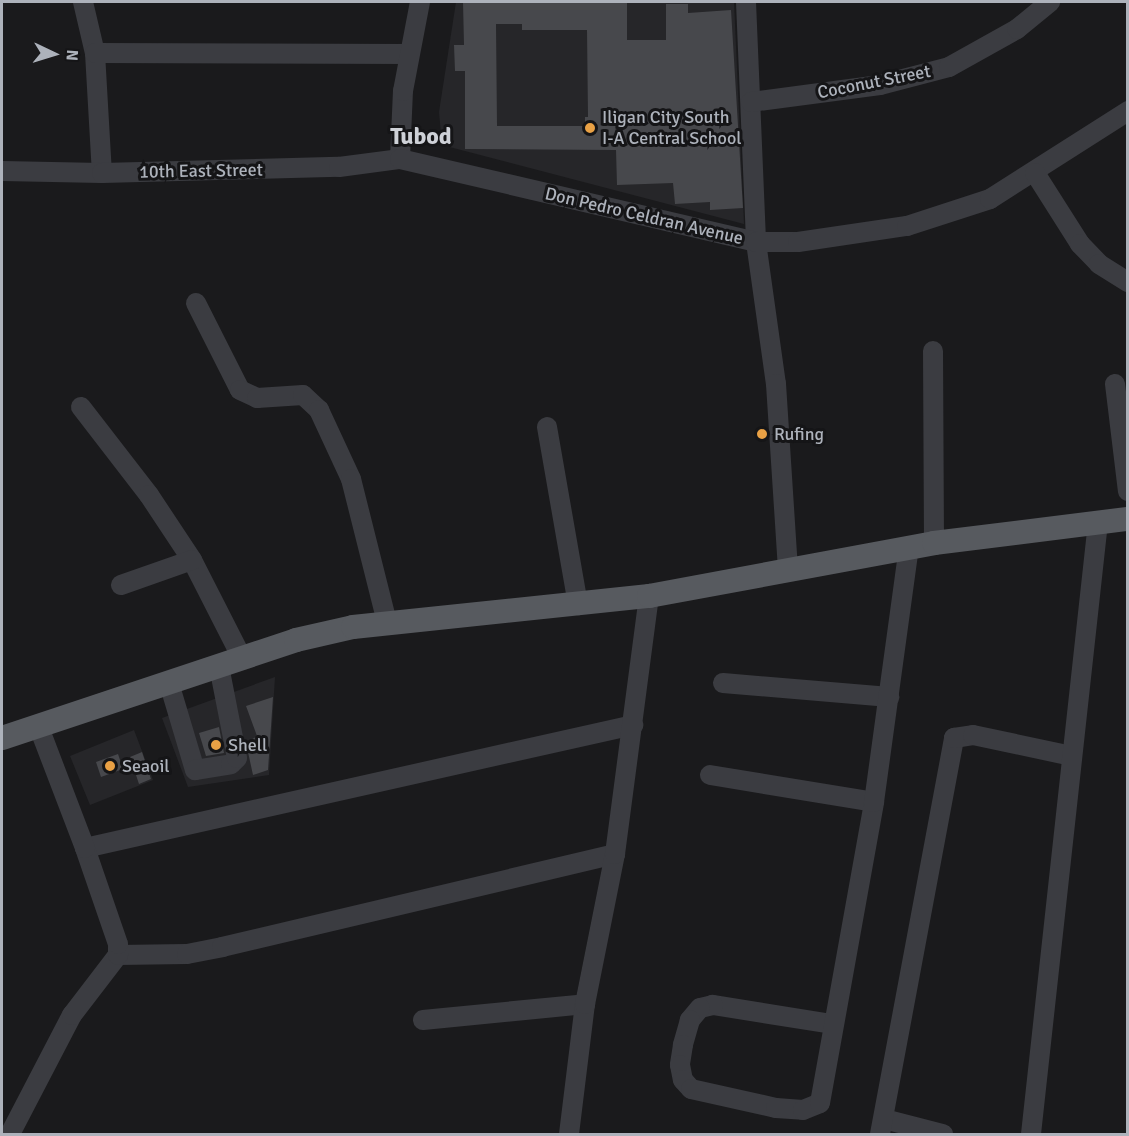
<!DOCTYPE html>
<html>
<head>
<meta charset="utf-8">
<style>
  body { margin:0 }
  #map { position:relative; width:1129px; height:1136px; overflow:hidden; background:#1a1a1c; font-family:Signika,sans-serif }
  div>[style] { position:absolute }
  .built>* { inset:0; background:#262629 }
  .building>* { inset:0; background:#47484c }
  .minor>* { height:20px; margin:-10px; padding:0 10px; transform-origin:10px; border-radius:10px; background:#3b3c41 }
  .major>* { height:24px; margin:-12px; padding:0 12px; transform-origin:12px; border-radius:12px; background:#575a5f }
  .dots>* { width:16px; height:16px; translate:-50% -50%; box-sizing:border-box; border:3px solid #151517; border-radius:50% }
  span { translate:-50% -50%; white-space:nowrap; text-align:center; line-height:1.15; -webkit-text-stroke:6px #151517; paint-order:stroke }
  .street-label { font-size:18px; color:#adb2bb }
  .poi-label { font-size:18px; color:#adb2bb }
  .left { translate:0 -50%; text-align:left }
  .district-label { font-size:24px; color:#ced1d7; font-weight:700 }
  .frame { position:absolute; inset:0; border:3px solid #adb2bb; pointer-events:none }
  .north { position:absolute; left:24px; top:24px; width:60px; height:60px; -webkit-text-stroke:4px #151517; paint-order:stroke; rotate:94deg; font-size:16px; font-weight:700; line-height:24px; text-align:center; color:#adb2bb }
  .north::after { content:''; display:block; margin:auto; width:21px; height:27px; background:#adb2bb; clip-path:polygon(50% 0,100% 100%,50% 72%,0 100%) }
</style>
</head>
<body>
<div id="map">
  <div class="built">
    <i style="clip-path:polygon(456px 2px,734px 2px,744px 224px,442px 145px,439px 112px)"></i>
    <i style="clip-path:polygon(275px 677px,269px 775px,188px 787px,162px 718px)"></i>
    <i style="clip-path:polygon(134px 730px,153px 780px,90px 805px,70px 756px)"></i>
  </div>
  <div class="building">
    <i style="clip-path:polygon(evenodd,463px 2px,627px 2px,627px 40px,666px 40px,666px 4px,688px 4px,688px 13px,731px 10px,743px 208px,710px 210px,710px 202px,675px 204px,673px 183px,617px 185px,616px 150px,465px 149px,465px 71px,455px 71px,454px 45px,464px 45px,463px 2px,496px 24px,522px 24px,522px 30px,587px 30px,588px 117px,585px 117px,585px 126px,497px 126px,496px 24px)"></i>
    <i style="clip-path:polygon(273px 697px,268px 770px,253px 775px,246px 743px,257px 736px,246px 706px)"></i>
    <i style="clip-path:polygon(219px 727px,224px 753px,206px 756px,199px 733px)"></i>
    <i style="clip-path:polygon(142px 752px,151px 779px,139px 784px,130px 757px)"></i>
    <i style="clip-path:polygon(118px 754px,123px 769px,101px 777px,96px 762px)"></i>
  </div>
  <div class="minor">
    <i style="left:83px;top:2px;width:52px;rotate:76.8deg"></i>
    <i style="left:95px;top:53px;width:120px;rotate:86.7deg"></i>
    <i style="left:746px;top:2px;width:240px;rotate:87.6deg"></i>
    <i style="left:756px;top:242px;width:143px;rotate:82deg"></i>
    <i style="left:776px;top:384px;width:187px;rotate:86.3deg"></i>
    <i style="left:95px;top:53px;width:314px;rotate:0.2deg"></i>
    <i style="left:751px;top:102px;width:130px;rotate:-7.5deg"></i>
    <i style="left:880px;top:85px;width:71px;rotate:-14.6deg"></i>
    <i style="left:949px;top:67px;width:78px;rotate:-29.2deg"></i>
    <i style="left:1017px;top:29px;width:43px;rotate:-39.3deg"></i>
    <i style="left:400px;top:159px;width:68px;rotate:-87.5deg"></i>
    <i style="left:403px;top:91px;width:91px;rotate:-79.2deg"></i>
    <i style="left:2px;top:171px;width:100px;rotate:1.1deg"></i>
    <i style="left:102px;top:173px;width:237px;rotate:-1.5deg"></i>
    <i style="left:339px;top:167px;width:62px;rotate:-7.5deg"></i>
    <i style="left:400px;top:159px;width:366px;rotate:13.1deg"></i>
    <i style="left:756px;top:242px;width:42px"></i>
    <i style="left:798px;top:242px;width:110px;rotate:-8.4deg"></i>
    <i style="left:907px;top:226px;width:87px;rotate:-18deg"></i>
    <i style="left:990px;top:199px;width:164px;rotate:-32.5deg"></i>
    <i style="left:1035px;top:173px;width:84px;rotate:57.6deg"></i>
    <i style="left:1080px;top:244px;width:28px;rotate:46deg"></i>
    <i style="left:1099px;top:264px;width:34px;rotate:32deg"></i>
    <i style="left:196px;top:303px;width:97px;rotate:63.2deg"></i>
    <i style="left:240px;top:390px;width:19px;rotate:25deg"></i>
    <i style="left:257px;top:398px;width:46px;rotate:-3.7deg"></i>
    <i style="left:303px;top:395px;width:22px;rotate:43deg"></i>
    <i style="left:319px;top:410px;width:76px;rotate:65.1deg"></i>
    <i style="left:351px;top:479px;width:147px;rotate:75.9deg"></i>
    <i style="left:933px;top:351px;width:192px;rotate:89.7deg"></i>
    <i style="left:1115px;top:384px;width:108px;rotate:83.1deg"></i>
    <i style="left:81px;top:407px;width:111px;rotate:52.3deg"></i>
    <i style="left:149px;top:495px;width:78px;rotate:56.5deg"></i>
    <i style="left:192px;top:560px;width:110px;rotate:63deg"></i>
    <i style="left:547px;top:427px;width:181px;rotate:80.1deg"></i>
    <i style="left:121px;top:585px;width:75px;rotate:-19.4deg"></i>
    <i style="left:169px;top:683px;width:91px;rotate:73.4deg"></i>
    <i style="left:195px;top:770px;width:36px;rotate:-9deg"></i>
    <i style="left:231px;top:764px;width:8px;rotate:-45deg"></i>
    <i style="left:237px;top:758px;width:94px;rotate:-101.1deg"></i>
    <i style="left:723px;top:683px;width:167px;rotate:4.8deg"></i>
    <i style="left:710px;top:775px;width:166px;rotate:9.3deg"></i>
    <i style="left:85px;top:848px;width:562px;rotate:-12.65deg"></i>
    <i style="left:118px;top:955px;width:69px;rotate:-0.8deg"></i>
    <i style="left:187px;top:954px;width:36px;rotate:-11deg"></i>
    <i style="left:222px;top:947px;width:404px;rotate:-13.3deg"></i>
    <i style="left:423px;top:1020px;width:163px;rotate:-5.6deg"></i>
    <i style="left:832px;top:1024px;width:121px;rotate:-170.9deg"></i>
    <i style="left:713px;top:1005px;width:13px;rotate:167deg"></i>
    <i style="left:700px;top:1008px;width:16px;rotate:130deg"></i>
    <i style="left:690px;top:1020px;width:26px;rotate:106deg"></i>
    <i style="left:683px;top:1045px;width:20px;rotate:99deg"></i>
    <i style="left:680px;top:1065px;width:15px;rotate:79deg"></i>
    <i style="left:683px;top:1080px;width:12px;rotate:48deg"></i>
    <i style="left:691px;top:1089px;width:87px;rotate:12.6deg"></i>
    <i style="left:776px;top:1108px;width:27px;rotate:4deg"></i>
    <i style="left:803px;top:1110px;width:18px;rotate:-22deg"></i>
    <i style="left:820px;top:1103px;width:306px;rotate:-79.8deg"></i>
    <i style="left:874px;top:802px;width:257px;rotate:-82.2deg"></i>
    <i style="left:884px;top:1119px;width:61px;rotate:14.3deg"></i>
    <i style="left:10px;top:1134px;width:134px;rotate:-62.5deg"></i>
    <i style="left:72px;top:1015px;width:76px;rotate:-52.5deg"></i>
    <i style="left:118px;top:955px;width:11px;rotate:-90deg"></i>
    <i style="left:118px;top:944px;width:102px;rotate:-109deg"></i>
    <i style="left:85px;top:848px;width:132px;rotate:-110.9deg"></i>
    <i style="left:569px;top:1134px;width:131px;rotate:-83deg"></i>
    <i style="left:585px;top:1004px;width:153px;rotate:-78.7deg"></i>
    <i style="left:615px;top:854px;width:260px;rotate:-82.5deg"></i>
    <i style="left:880px;top:1134px;width:403px;rotate:-79.4deg"></i>
    <i style="left:954px;top:738px;width:19px;rotate:-9deg"></i>
    <i style="left:973px;top:735px;width:101px;rotate:12deg"></i>
    <i style="left:1031px;top:1134px;width:616px;rotate:-83.75deg"></i>
  </div>
  <div class="major">
    <i style="left:2px;top:738px;width:310px;rotate:-18.4deg"></i>
    <i style="left:296px;top:640px;width:58px;rotate:-12.8deg"></i>
    <i style="left:353px;top:627px;width:298px;rotate:-6deg"></i>
    <i style="left:649px;top:596px;width:290px;rotate:-10.5deg"></i>
    <i style="left:934px;top:543px;width:195px;rotate:-7.1deg"></i>
  </div>
  <div class="dots">
    <i style="left:590px;top:128px;background:#e9a145"></i>
    <i style="left:762px;top:434px;background:#e9a145"></i>
    <i style="left:216px;top:745px;background:#e9a145"></i>
    <i style="left:110px;top:766px;background:#e9a145"></i>
  </div>
  <div class="street-label">
    <span style="left:874px;top:82px;rotate:-11deg">Coconut Street</span>
    <span style="left:201px;top:171px;rotate:-1deg">10th East Street</span>
    <span style="left:644px;top:216px;rotate:13deg">Don Pedro Celdran Avenue</span>
  </div>
  <div class="poi-label">
    <span class="left" style="left:602px;top:128px">Iligan City South<br>I-A Central School</span>
    <span class="left" style="left:774px;top:434px">Rufing</span>
    <span class="left" style="left:228px;top:745px">Shell</span>
    <span class="left" style="left:122px;top:766px">Seaoil</span>
  </div>
  <div class="district-label">
    <span style="left:421px;top:137px">Tubod</span>
  </div>
  <div class="frame"></div>
  <div class="north">N</div>
</div>
</body>
</html>
